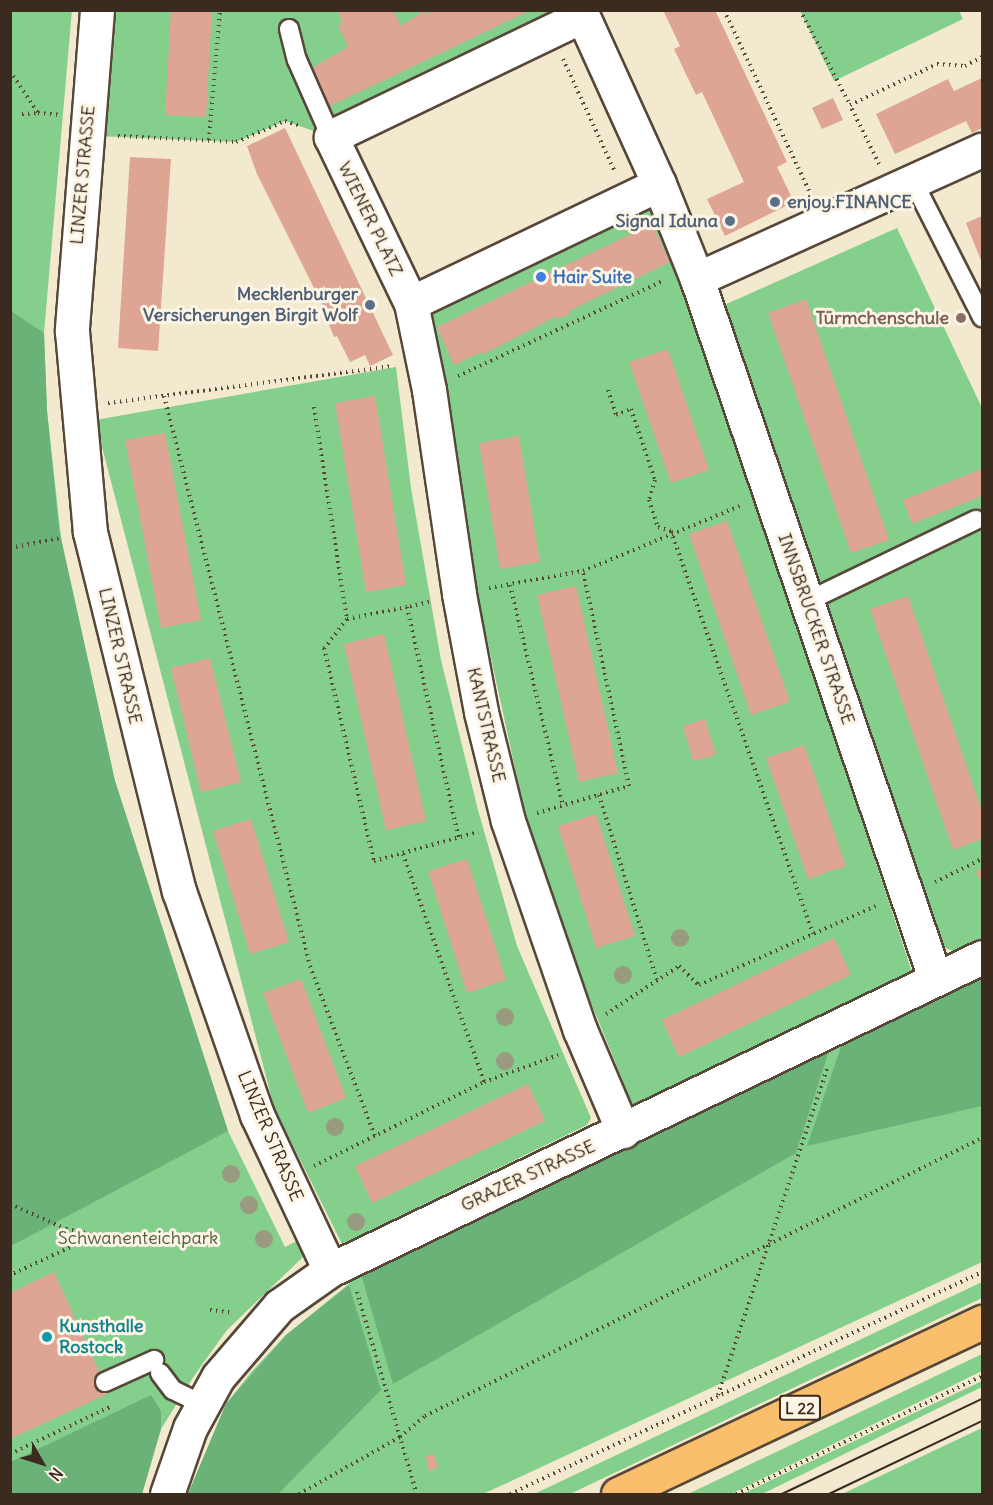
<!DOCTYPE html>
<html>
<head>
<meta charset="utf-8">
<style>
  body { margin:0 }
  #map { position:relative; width:993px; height:1505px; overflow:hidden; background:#f2e9cf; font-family:Delius,sans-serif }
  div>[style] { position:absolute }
  .green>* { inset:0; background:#84cf8c }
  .forest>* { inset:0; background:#6bb278 }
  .building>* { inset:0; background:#dfa594 }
  .path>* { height:4px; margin-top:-2px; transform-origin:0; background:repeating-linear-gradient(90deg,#564739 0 1.5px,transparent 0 6px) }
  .roads { filter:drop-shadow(2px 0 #564739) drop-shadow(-2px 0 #564739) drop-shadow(0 2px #564739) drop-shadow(0 -2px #564739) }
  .service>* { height:18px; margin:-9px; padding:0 9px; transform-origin:9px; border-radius:9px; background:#fff }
  .minor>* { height:33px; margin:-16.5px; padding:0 16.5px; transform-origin:16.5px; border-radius:16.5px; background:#fff }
  .primary>* { height:33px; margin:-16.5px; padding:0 16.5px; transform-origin:16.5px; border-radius:16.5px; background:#f9bf6d }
  .tram>* { height:1.5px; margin:-0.75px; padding:0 0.75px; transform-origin:0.75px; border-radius:0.75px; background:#3b2a1e }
  .trees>* { width:18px; height:18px; margin:-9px; border-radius:50%; background:#999b80 }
  .dots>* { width:16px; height:16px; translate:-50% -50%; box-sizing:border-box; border:3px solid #fcf5e5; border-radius:50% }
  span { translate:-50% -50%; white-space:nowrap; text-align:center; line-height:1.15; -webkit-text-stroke:6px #fcf5e5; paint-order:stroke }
  .shield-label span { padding:2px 4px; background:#fcf5e5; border:2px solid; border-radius:4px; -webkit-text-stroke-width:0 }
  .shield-label { font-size:16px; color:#3b2a1e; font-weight:700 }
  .street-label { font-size:18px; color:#3b2a1e }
  .service-label { font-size:18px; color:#4e5e75; font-weight:700 }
  .left { translate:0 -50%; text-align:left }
  .right { translate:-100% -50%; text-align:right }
  .shop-label { font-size:18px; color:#366cbe; font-weight:700 }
  .education-label { font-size:18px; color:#785e54; font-weight:700 }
  .park-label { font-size:18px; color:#515c3f }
  .culture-label { font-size:18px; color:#0d838f; font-weight:700 }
  .frame { position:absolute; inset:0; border:12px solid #3b2a1e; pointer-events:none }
  .north { position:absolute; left:12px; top:1433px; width:60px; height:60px; -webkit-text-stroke:4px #fcf5e5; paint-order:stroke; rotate:129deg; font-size:16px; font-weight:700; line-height:24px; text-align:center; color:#3b2a1e }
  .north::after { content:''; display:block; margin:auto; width:21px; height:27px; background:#3b2a1e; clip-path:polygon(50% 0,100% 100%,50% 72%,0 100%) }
</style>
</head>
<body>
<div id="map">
  <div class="green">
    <i style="clip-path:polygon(72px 10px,44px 333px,47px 411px,62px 546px,115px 781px,228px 1131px,285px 1247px,301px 1239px,303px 1245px,303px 1257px,227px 1330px,194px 1376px,161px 1429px,142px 1494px,11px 1494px,10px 11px)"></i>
    <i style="clip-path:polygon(562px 10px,331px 137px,285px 121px,236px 142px,96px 136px,107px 11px)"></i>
    <i style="clip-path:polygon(800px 11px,959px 11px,963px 19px,834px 81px)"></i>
    <i style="clip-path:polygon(646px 190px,680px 273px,912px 972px,616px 1115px,622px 1079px,562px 931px,527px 823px,476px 589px,442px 382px,411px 303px)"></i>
    <i style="clip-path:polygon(897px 228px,982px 408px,982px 939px,955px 952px,941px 946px,722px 306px)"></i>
    <i style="clip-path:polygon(396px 367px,411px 488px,441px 660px,478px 810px,517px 946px,591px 1118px,587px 1125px,342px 1244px,274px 1107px,95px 420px)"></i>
    <i style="clip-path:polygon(982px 977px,982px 1262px,483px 1494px,188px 1494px,226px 1404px,252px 1371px,286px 1335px,361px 1274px)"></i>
    <i style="clip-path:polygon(982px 1282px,982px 1298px,570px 1494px,534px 1494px)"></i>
    <i style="clip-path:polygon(982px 1354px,982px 1371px,731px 1494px,688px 1494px)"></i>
    <i style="clip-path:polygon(982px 1381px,982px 1387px,762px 1494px,742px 1494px)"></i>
    <i style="clip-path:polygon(982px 1428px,982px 1494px,842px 1494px)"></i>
  </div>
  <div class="forest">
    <i style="clip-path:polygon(11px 311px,44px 333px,47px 411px,59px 529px,115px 781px,228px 1131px,11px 1246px)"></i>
    <i style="clip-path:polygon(982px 977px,982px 1106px,807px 1146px,843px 1041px)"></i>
    <i style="clip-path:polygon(830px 1048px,796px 1153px,393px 1384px,361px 1274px)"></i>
    <i style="clip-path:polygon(349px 1285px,381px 1390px,278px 1494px,188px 1494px,226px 1404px,286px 1335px)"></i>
    <i style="clip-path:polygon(151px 1395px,161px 1411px,161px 1429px,142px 1494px,11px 1494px,11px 1462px)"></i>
  </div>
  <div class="building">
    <i style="clip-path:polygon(171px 10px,212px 10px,206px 117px,165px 115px)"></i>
    <i style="clip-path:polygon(337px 10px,393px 10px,401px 26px,424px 11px,426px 14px,433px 10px,531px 10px,330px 106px,312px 68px,348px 47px,338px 25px,343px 23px)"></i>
    <i style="clip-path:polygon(663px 10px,715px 10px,787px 162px,777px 167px,794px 202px,725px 236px,707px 199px,744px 182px,702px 92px,696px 95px,674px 49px,680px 46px)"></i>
    <i style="clip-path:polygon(982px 78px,982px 128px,972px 133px,966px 121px,895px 154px,876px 114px,948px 79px,954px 91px)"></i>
    <i style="clip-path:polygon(833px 98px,843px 120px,822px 129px,812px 108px)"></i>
    <i style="clip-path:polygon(285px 128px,393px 355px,370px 366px,365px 355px,350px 362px,337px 336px,334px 337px,329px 325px,332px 324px,257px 174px,247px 146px)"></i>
    <i style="clip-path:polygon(130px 157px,171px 159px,158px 351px,118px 348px)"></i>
    <i style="clip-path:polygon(982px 216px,982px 263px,966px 223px)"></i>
    <i style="clip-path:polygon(652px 224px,670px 262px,569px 311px,570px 314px,558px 319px,557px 316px,482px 355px,481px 352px,454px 365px,437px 327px)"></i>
    <i style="clip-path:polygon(806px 299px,889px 540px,851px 553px,768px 313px)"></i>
    <i style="clip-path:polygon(668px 349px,709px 470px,671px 483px,629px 362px)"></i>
    <i style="clip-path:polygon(375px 396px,406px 585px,366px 592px,335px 403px)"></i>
    <i style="clip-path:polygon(165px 433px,201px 620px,161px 628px,125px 440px)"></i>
    <i style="clip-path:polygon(519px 436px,540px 562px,500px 569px,479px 443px)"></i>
    <i style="clip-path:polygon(982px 469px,982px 496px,912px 524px,903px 500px)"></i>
    <i style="clip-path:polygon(727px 521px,790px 702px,751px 715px,689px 534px)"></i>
    <i style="clip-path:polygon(576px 586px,618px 773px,579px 782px,537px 595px)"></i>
    <i style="clip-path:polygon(908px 596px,982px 811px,982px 839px,953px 850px,870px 609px)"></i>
    <i style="clip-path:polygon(384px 634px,426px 821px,386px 830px,344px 644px)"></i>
    <i style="clip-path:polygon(210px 658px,241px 782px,201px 792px,171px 668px)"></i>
    <i style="clip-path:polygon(705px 719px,716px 755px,693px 761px,683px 726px)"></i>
    <i style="clip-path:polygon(804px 745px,846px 866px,808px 879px,766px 758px)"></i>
    <i style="clip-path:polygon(596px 814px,635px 936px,596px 948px,558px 826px)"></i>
    <i style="clip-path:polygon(251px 819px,289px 942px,250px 954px,213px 831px)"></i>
    <i style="clip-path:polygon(467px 859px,506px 980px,467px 993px,428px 871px)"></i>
    <i style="clip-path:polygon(982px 868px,982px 884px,976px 871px)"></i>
    <i style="clip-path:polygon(834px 938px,851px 975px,679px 1057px,662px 1020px)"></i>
    <i style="clip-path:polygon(301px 979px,346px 1098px,308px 1113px,263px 993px)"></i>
    <i style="clip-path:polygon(528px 1084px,545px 1121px,372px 1203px,355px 1166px)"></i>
    <i style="clip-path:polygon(54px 1272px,109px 1393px,10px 1439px,10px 1293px)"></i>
    <i style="clip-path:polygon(434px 1454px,438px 1468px,429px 1471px,425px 1456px)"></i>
  </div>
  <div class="path">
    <i style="left:724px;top:10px;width:202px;rotate:64.8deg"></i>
    <i style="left:800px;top:10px;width:107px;rotate:62.2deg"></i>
    <i style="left:563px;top:59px;width:122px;rotate:65.3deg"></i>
    <i style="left:10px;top:71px;width:50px;rotate:56.3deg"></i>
    <i style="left:38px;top:113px;width:21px;rotate:5deg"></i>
    <i style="left:22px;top:114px;width:15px;rotate:-4deg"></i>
    <i style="left:118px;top:136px;width:118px;rotate:2.9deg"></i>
    <i style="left:236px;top:142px;width:53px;rotate:-23.2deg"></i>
    <i style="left:285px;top:121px;width:16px;rotate:18deg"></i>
    <i style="left:209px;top:140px;width:130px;rotate:-85.2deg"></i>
    <i style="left:879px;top:164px;width:66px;rotate:-116.2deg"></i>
    <i style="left:850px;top:105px;width:96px;rotate:-25.2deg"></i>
    <i style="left:937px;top:64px;width:28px;rotate:4deg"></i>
    <i style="left:965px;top:66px;width:19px;rotate:-28deg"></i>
    <i style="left:458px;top:376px;width:226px;rotate:-24.9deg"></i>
    <i style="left:608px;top:390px;width:26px;rotate:72deg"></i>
    <i style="left:616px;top:415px;width:16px;rotate:-22deg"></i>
    <i style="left:631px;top:409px;width:75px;rotate:71.3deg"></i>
    <i style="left:655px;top:480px;width:21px;rotate:107deg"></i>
    <i style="left:649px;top:500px;width:28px;rotate:72deg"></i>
    <i style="left:658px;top:527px;width:14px;rotate:17deg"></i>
    <i style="left:164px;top:396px;width:588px;rotate:75.63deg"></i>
    <i style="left:310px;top:966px;width:182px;rotate:69.1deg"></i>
    <i style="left:108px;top:403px;width:286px;rotate:-7.4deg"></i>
    <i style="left:314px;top:407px;width:215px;rotate:81.2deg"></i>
    <i style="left:347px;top:619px;width:61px;rotate:-11.3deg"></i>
    <i style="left:671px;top:531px;width:427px;rotate:70.6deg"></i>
    <i style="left:10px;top:548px;width:51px;rotate:-11.3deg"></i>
    <i style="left:510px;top:585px;width:226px;rotate:76.5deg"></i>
    <i style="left:489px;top:588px;width:96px;rotate:-10.3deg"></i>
    <i style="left:583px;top:571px;width:172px;rotate:-22.5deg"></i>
    <i style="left:429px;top:602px;width:23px;rotate:167deg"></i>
    <i style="left:407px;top:607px;width:238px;rotate:77.4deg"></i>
    <i style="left:347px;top:619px;width:37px;rotate:128deg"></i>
    <i style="left:324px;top:648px;width:219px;rotate:76.8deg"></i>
    <i style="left:374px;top:861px;width:108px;rotate:-15.6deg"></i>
    <i style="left:599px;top:795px;width:194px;rotate:72.6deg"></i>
    <i style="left:537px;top:813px;width:96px;rotate:-16.4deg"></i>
    <i style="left:629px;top:786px;width:220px;rotate:-102.1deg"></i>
    <i style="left:403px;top:854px;width:242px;rotate:70.4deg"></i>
    <i style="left:935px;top:882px;width:52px;rotate:-26.1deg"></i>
    <i style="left:606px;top:1014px;width:87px;rotate:-33.3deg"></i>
    <i style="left:679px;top:966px;width:28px;rotate:44deg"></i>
    <i style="left:699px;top:985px;width:196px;rotate:-24.1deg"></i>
    <i style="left:314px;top:1166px;width:190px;rotate:-26.3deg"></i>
    <i style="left:484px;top:1082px;width:79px;rotate:-20deg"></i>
    <i style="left:10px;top:1204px;width:61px;rotate:24.1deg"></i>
    <i style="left:66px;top:1229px;width:32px;rotate:11deg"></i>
    <i style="left:97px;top:1235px;width:96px;rotate:155.3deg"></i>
    <i style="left:357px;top:1292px;width:211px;rotate:73.5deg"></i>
    <i style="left:210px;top:1310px;width:23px;rotate:7deg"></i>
    <i style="left:718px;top:1395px;width:347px;rotate:-71.5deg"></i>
    <i style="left:10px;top:1454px;width:110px;rotate:-25.2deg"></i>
    <i style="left:299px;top:1494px;width:116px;rotate:-29.4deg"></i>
    <i style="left:400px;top:1437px;width:33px;rotate:-40deg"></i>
    <i style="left:425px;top:1416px;width:623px;rotate:-26.52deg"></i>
    <i style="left:510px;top:1494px;width:522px;rotate:-25.19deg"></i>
    <i style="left:736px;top:1494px;width:273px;rotate:-25.6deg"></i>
  </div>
  <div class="roads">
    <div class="service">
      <i style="left:289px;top:29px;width:32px;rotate:76deg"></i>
      <i style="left:297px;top:60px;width:84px;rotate:66.2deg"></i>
      <i style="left:913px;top:181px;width:153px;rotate:63.1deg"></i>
      <i style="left:806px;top:602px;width:189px;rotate:-25.8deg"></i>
      <i style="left:160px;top:1373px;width:21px;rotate:53deg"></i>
      <i style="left:173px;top:1390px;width:32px;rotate:26deg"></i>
      <i style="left:105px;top:1382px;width:54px;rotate:-24.2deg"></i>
    </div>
    <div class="minor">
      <i style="left:97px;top:10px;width:322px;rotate:94.5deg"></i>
      <i style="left:72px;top:331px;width:202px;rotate:84.9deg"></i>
      <i style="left:90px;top:532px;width:370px;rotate:76.1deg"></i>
      <i style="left:179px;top:891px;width:237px;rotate:70.8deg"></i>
      <i style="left:257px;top:1115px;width:171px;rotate:64.8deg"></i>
      <i style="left:580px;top:10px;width:191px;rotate:65.6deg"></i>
      <i style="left:659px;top:184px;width:102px;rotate:68.2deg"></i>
      <i style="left:697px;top:279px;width:738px;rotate:71.2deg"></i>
      <i style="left:582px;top:16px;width:279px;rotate:154.3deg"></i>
      <i style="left:331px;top:137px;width:184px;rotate:64.3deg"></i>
      <i style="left:411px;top:303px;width:275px;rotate:-25.6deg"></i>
      <i style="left:697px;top:279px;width:313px;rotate:-24.4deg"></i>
      <i style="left:411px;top:303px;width:89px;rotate:78.3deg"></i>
      <i style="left:429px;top:390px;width:206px;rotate:81.6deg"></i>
      <i style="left:459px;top:594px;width:120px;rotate:79.4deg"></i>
      <i style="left:481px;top:712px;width:112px;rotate:76.1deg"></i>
      <i style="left:508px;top:821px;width:221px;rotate:71deg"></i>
      <i style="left:580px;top:1030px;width:110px;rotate:66.9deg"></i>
      <i style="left:167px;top:1494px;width:70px;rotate:-70.8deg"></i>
      <i style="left:190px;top:1428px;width:58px;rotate:-61.2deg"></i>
      <i style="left:218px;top:1377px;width:94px;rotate:-49.3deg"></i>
      <i style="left:279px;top:1306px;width:62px;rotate:-35.2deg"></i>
      <i style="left:330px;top:1270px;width:723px;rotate:-25.64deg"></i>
    </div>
    <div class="primary">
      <i style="left:618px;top:1494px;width:403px;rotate:-25.3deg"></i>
    </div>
  </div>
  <div class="tram">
    <i style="left:782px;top:1494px;width:221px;rotate:-25.4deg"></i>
    <i style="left:829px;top:1494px;width:170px;rotate:-25.5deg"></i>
  </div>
  <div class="trees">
    <i style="left:680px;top:938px"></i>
    <i style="left:623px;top:975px"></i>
    <i style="left:505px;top:1017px"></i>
    <i style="left:505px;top:1061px"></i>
    <i style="left:335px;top:1127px"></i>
    <i style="left:231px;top:1174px"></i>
    <i style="left:249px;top:1205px"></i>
    <i style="left:356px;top:1222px"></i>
    <i style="left:264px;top:1239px"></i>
  </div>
  <div class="dots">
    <i style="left:775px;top:202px;background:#5c6f8a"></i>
    <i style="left:730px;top:221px;background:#5c6f8a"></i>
    <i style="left:541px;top:277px;background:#3f7fe0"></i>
    <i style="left:370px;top:305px;background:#5c6f8a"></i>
    <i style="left:961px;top:318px;background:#8d6e63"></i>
    <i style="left:47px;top:1337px;background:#0f9aa8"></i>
  </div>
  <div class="shield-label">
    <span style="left:800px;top:1408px">L 22</span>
  </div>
  <div class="street-label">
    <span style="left:83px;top:175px;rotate:-85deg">LINZER STRASSE</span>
    <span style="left:370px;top:219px;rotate:64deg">WIENER PLATZ</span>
    <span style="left:816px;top:629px;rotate:71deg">INNSBRUCKER STRASSE</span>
    <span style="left:120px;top:656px;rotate:77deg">LINZER STRASSE</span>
    <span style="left:486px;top:725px;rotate:77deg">KANTSTRASSE</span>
    <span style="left:270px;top:1136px;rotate:67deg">LINZER STRASSE</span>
    <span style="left:528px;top:1176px;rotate:-25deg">GRAZER STRASSE</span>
  </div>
  <div class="service-label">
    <span class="left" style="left:787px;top:202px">enjoy.FINANCE</span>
    <span class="right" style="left:718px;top:221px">Signal Iduna</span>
    <span class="right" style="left:358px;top:305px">Mecklenburger<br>Versicherungen Birgit Wolf</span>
  </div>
  <div class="shop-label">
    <span class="left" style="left:553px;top:277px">Hair Suite</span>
  </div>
  <div class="education-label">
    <span class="right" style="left:949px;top:318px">Türmchenschule</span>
  </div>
  <div class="park-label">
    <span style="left:138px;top:1238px">Schwanenteichpark</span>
  </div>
  <div class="culture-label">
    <span class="left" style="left:59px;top:1337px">Kunsthalle<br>Rostock</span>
  </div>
  <div class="frame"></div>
  <div class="north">N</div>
</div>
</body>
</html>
